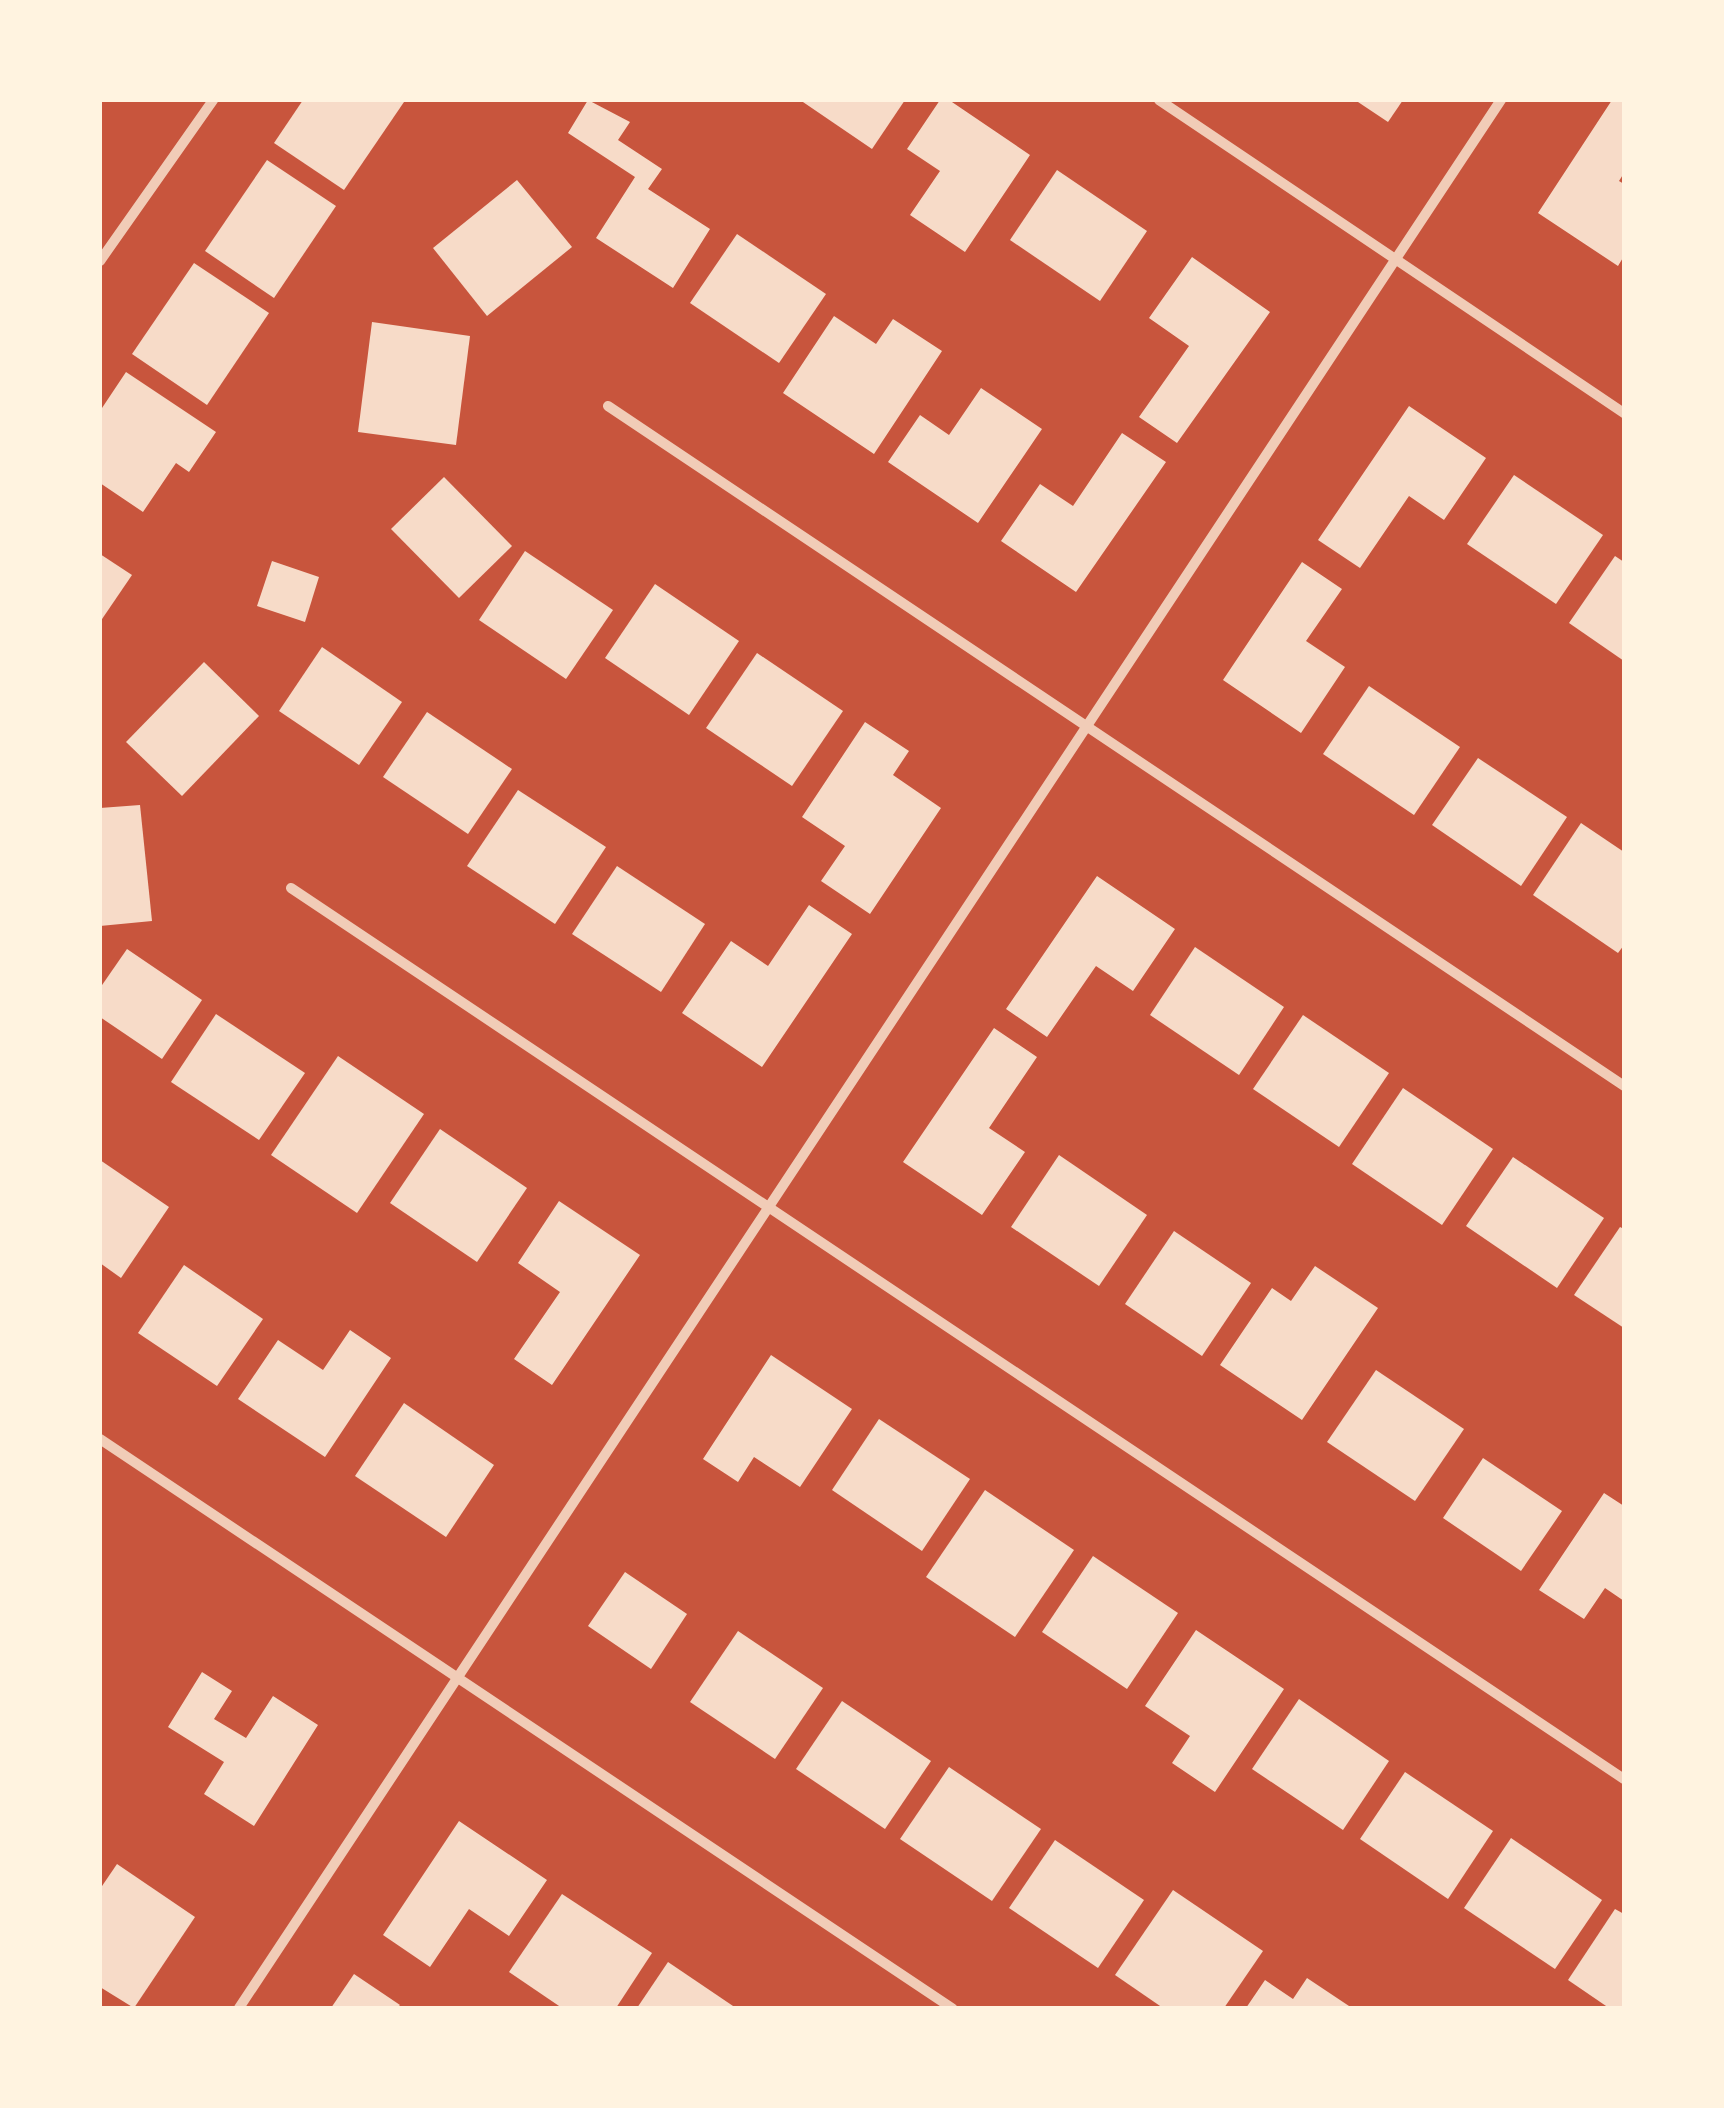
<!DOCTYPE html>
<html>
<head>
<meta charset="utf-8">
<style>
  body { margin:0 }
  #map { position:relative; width:1724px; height:2108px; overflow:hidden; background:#c8553d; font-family:Barlow,sans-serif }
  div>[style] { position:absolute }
  .building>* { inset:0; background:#f7dbc8 }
  .minor>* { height:10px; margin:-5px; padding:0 5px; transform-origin:5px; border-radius:5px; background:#f1ccb7 }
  span { translate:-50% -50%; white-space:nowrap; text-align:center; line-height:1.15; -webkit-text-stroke:10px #fff3e0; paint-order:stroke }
  .frame { position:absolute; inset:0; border:102px solid #fff3e0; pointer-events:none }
</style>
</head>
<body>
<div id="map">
  <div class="building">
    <i style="clip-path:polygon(303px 100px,401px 100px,404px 102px,344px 190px,274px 143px)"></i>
    <i style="clip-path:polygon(588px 100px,630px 122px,618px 140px,662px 169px,648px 189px,710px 229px,673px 288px,596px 238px,635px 177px,568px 133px)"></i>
    <i style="clip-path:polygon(800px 100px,905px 100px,872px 149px)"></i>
    <i style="clip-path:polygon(940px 100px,949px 100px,1030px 155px,965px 252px,910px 215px,940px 171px,907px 149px)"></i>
    <i style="clip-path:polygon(1355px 100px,1403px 100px,1388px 122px)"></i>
    <i style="clip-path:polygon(1612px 100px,1624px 100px,1624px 173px,1619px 181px,1624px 184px,1624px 256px,1618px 266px,1538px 213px)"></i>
    <i style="clip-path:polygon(267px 160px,336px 206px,274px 298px,205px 251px)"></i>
    <i style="clip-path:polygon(1057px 170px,1147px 231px,1100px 301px,1010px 240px)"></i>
    <i style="clip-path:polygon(517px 180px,572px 247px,487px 316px,433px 248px)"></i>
    <i style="clip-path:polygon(737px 234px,826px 294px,779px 363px,690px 303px)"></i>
    <i style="clip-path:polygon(1192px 257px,1270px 312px,1177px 443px,1139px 417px,1189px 346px,1149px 318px)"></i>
    <i style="clip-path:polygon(194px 263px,269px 313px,207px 405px,132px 354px)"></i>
    <i style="clip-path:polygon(834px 316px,876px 344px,893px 319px,942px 351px,874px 454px,783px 393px)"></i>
    <i style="clip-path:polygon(372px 322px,470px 336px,456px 445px,358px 432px)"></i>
    <i style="clip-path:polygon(126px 372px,216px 432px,189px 472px,176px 463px,143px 512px,100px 483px,100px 411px)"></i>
    <i style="clip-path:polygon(981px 388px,1042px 429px,978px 523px,888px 462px,920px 415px,949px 435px)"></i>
    <i style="clip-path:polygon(1409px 406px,1486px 458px,1444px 520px,1409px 496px,1360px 568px,1318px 540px)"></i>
    <i style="clip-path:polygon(1122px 433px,1166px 462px,1076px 592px,1001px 541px,1040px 484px,1073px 506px)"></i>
    <i style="clip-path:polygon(1514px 475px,1603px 535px,1556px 604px,1467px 544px)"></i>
    <i style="clip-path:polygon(444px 477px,512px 546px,459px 598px,391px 529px)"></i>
    <i style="clip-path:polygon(525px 551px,613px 610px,566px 679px,479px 620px)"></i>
    <i style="clip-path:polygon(100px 554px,132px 575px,100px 622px)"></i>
    <i style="clip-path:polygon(1615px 556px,1624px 562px,1624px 661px,1569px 623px)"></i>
    <i style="clip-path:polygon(272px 561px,319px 577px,305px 622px,257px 606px)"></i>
    <i style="clip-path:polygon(1302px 562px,1342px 589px,1306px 641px,1345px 667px,1301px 733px,1223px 680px)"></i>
    <i style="clip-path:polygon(655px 584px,739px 641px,689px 715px,605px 658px)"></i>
    <i style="clip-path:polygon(322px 647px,402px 702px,359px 765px,279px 711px)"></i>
    <i style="clip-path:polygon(757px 653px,843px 711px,792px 786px,706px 728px)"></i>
    <i style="clip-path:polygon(204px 662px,259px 716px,182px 796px,126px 742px)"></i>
    <i style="clip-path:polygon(1369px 686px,1460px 747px,1414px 815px,1323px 754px)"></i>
    <i style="clip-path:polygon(427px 712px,512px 769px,468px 834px,383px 777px)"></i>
    <i style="clip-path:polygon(865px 722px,909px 751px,893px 775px,941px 808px,870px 914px,821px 881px,845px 846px,802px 817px)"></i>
    <i style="clip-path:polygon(1478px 758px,1567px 817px,1521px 886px,1432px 825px)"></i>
    <i style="clip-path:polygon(518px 790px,606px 847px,555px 924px,467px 866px)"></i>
    <i style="clip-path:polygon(140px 805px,152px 921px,100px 926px,100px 808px)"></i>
    <i style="clip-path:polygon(1581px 823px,1624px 852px,1624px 945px,1618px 953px,1533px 895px)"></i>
    <i style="clip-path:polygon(617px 866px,705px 924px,661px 992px,572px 934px)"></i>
    <i style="clip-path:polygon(1097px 876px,1175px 929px,1133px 991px,1096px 966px,1047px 1037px,1006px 1009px)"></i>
    <i style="clip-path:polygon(809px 905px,852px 934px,762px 1067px,682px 1013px,731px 941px,768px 966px)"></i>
    <i style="clip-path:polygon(1195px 947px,1284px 1007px,1239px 1075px,1150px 1015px)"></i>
    <i style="clip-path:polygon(127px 949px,202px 1000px,162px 1059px,100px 1017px,100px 988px)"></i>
    <i style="clip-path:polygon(216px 1014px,305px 1073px,259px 1140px,171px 1082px)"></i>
    <i style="clip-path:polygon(1303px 1015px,1389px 1073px,1339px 1147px,1253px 1089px)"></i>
    <i style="clip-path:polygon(994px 1028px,1037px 1057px,989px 1128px,1025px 1152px,982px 1215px,903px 1162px)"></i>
    <i style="clip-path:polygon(338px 1056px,424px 1114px,357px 1213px,271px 1155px)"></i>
    <i style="clip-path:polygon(1403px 1088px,1493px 1149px,1442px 1225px,1352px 1164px)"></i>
    <i style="clip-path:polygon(440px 1129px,527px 1188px,477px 1262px,390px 1203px)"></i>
    <i style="clip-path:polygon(1059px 1155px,1147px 1215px,1099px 1286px,1011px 1227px)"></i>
    <i style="clip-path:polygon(1513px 1157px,1604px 1218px,1557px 1288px,1466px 1226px)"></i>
    <i style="clip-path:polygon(100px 1160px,169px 1207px,121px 1278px,100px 1263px)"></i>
    <i style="clip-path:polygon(559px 1201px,640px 1255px,552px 1385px,514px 1359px,560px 1292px,518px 1263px)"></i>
    <i style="clip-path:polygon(1620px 1227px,1624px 1229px,1624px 1328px,1574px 1295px)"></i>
    <i style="clip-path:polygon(1174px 1231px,1251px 1283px,1202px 1356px,1125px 1304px)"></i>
    <i style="clip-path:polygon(184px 1265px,263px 1319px,217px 1386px,138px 1333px)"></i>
    <i style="clip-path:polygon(1315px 1266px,1378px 1308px,1302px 1420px,1220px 1365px,1272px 1288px,1291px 1301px)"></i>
    <i style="clip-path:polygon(350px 1330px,391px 1358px,325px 1457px,238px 1399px,278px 1340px,323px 1370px)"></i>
    <i style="clip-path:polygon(771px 1355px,852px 1409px,800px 1487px,754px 1457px,738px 1482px,703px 1459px)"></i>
    <i style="clip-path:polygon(1376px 1370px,1464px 1429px,1415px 1501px,1327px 1442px)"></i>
    <i style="clip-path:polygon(404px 1403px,494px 1465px,446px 1537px,355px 1476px)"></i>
    <i style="clip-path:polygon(879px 1419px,970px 1479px,922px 1551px,832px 1490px)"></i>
    <i style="clip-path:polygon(1483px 1458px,1562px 1511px,1521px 1571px,1443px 1518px)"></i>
    <i style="clip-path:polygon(985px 1490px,1074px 1550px,1015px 1637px,926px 1577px)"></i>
    <i style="clip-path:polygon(1604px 1493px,1624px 1506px,1624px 1601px,1605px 1588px,1584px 1619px,1539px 1590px)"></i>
    <i style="clip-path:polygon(1093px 1556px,1178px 1613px,1127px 1689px,1042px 1632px)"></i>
    <i style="clip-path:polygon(625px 1572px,687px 1614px,651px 1669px,588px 1626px)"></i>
    <i style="clip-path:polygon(1196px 1630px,1284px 1689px,1215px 1792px,1172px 1763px,1190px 1736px,1145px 1706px)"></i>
    <i style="clip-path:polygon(738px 1631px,823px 1688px,775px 1759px,690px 1702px)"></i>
    <i style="clip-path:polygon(202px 1672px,232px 1691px,214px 1719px,246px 1738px,273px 1696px,318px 1725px,254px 1826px,204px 1794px,224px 1762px,168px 1727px)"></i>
    <i style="clip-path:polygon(1299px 1699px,1389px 1761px,1343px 1830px,1252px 1769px)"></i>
    <i style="clip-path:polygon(842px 1701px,931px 1761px,885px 1829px,796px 1769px)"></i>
    <i style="clip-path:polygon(949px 1767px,1041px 1829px,992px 1901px,900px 1839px)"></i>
    <i style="clip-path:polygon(1405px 1772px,1493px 1831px,1448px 1899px,1360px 1839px)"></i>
    <i style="clip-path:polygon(459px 1821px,547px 1880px,509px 1936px,469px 1909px,430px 1967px,383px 1935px)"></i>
    <i style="clip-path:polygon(1511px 1838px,1602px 1900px,1555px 1969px,1464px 1908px)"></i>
    <i style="clip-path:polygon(1055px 1840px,1144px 1900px,1098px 1968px,1009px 1908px)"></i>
    <i style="clip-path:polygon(117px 1864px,195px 1917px,134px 2008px,100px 1987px,100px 1889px)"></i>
    <i style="clip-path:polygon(1173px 1890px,1263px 1951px,1224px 2008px,1163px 2008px,1115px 1975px)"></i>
    <i style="clip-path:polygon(562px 1894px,652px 1953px,616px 2008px,562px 2008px,509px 1972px)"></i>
    <i style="clip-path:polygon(1615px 1909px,1624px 1914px,1624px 2008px,1609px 2008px,1568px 1980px)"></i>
    <i style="clip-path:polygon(668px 1962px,736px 2008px,637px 2008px)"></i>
    <i style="clip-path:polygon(354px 1974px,400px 2005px,397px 2008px,331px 2008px)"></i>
    <i style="clip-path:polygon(1307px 1978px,1352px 2008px,1246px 2008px,1265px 1980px,1293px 1999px)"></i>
  </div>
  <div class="minor">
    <i style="left:1159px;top:100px;width:561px;rotate:33.95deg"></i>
    <i style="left:100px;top:261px;width:197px;rotate:-54.9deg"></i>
    <i style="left:608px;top:406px;width:1223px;rotate:33.79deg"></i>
    <i style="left:291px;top:888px;width:1603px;rotate:33.76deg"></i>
    <i style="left:100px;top:1439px;width:1025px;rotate:33.74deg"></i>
    <i style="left:239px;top:2008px;width:2288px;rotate:-56.52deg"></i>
  </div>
  <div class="frame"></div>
</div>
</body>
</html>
